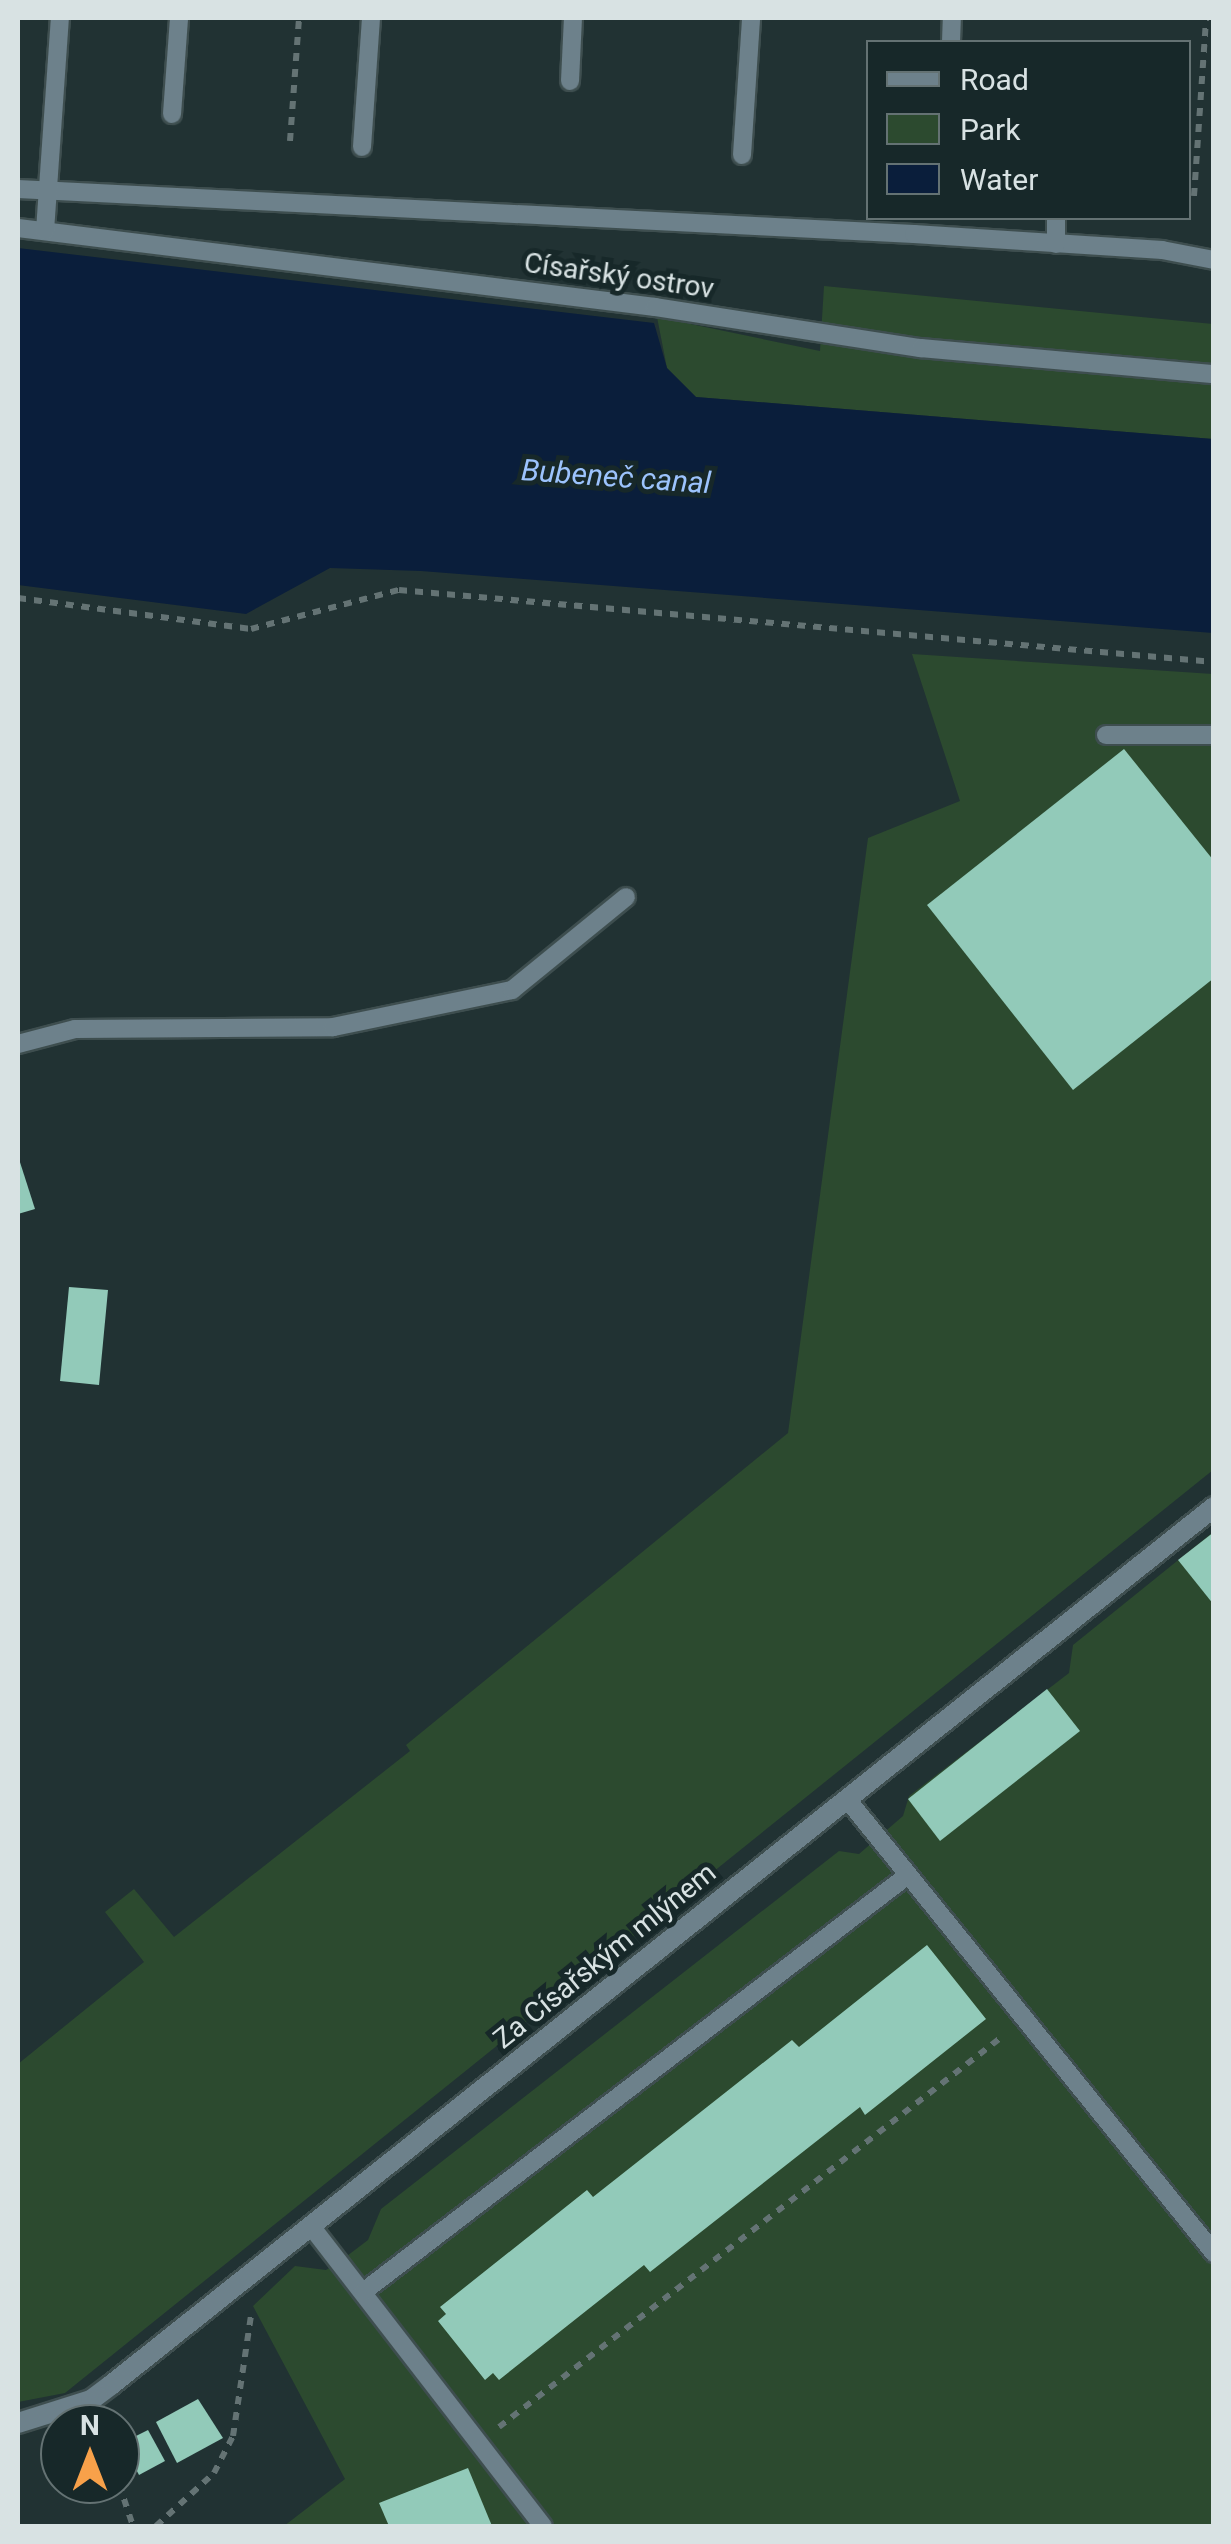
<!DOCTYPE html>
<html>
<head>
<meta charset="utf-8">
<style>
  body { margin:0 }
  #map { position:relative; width:1231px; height:2544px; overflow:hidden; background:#213233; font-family:Roboto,sans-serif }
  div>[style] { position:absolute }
  .green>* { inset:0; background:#2c4a2f }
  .water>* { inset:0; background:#0a1e3b }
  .building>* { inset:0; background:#92cab9 }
  .path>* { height:6px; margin-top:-3px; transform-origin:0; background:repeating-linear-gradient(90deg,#647374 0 8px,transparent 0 16px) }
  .roads { filter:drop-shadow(2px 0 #3e4e4f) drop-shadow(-2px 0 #3e4e4f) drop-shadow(0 2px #3e4e4f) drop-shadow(0 -2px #3e4e4f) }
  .service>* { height:18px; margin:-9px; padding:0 9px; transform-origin:9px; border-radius:9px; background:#6d818b }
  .minor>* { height:20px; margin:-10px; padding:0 10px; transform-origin:10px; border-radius:10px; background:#6d818b }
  span { translate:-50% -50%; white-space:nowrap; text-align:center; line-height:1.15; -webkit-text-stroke:10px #172829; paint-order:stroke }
  .street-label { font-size:28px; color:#d8e2e3 }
  .water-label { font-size:30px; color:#9cc3fd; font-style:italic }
  .frame { position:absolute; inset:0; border:20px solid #d8e2e3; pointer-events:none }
  .legend { position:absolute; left:866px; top:40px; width:325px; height:180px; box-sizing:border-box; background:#172829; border:2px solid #647273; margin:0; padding:12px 18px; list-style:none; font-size:30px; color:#d8e2e3 }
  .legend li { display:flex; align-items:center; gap:20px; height:50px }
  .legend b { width:50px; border:2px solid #647273 }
  .north { position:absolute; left:40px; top:2404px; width:100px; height:100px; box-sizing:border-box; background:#172829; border:2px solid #647273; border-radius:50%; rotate:0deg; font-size:28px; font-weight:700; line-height:40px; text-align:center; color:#d8e2e3 }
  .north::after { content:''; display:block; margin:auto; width:35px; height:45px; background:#f8a14a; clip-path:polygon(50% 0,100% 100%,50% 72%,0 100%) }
</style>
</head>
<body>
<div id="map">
  <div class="green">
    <i style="clip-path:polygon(824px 286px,1213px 324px,1213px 439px,696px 397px,667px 368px,657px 317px,820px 351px)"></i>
    <i style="clip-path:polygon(912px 654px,1213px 674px,1213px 1470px,65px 2393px,18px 2402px,18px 2064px,144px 1962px,105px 1912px,134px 1889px,174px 1937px,410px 1751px,406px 1745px,788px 1433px,868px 838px,960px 801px)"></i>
    <i style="clip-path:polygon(1213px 1532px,1213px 2526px,284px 2526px,345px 2479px,253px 2306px,295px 2266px,326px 2270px,339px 2262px,368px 2240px,381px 2209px,839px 1851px,859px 1854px,903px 1816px,909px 1796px,1069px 1673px,1073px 1645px)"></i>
  </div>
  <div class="water">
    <i style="clip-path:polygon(18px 248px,654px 323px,667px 368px,696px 397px,1213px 439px,1213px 633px,421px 571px,330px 568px,246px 614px,18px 585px)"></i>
  </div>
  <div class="building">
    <i style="clip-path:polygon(1124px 749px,1214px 861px,1214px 978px,1073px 1090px,927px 905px)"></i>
    <i style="clip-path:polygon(18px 1156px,35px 1209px,18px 1214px)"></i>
    <i style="clip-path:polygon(69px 1287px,108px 1290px,99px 1385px,60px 1381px)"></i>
    <i style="clip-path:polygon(1214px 1532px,1214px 1605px,1178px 1560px)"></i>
    <i style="clip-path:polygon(1047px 1689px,1080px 1731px,940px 1841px,908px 1799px)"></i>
    <i style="clip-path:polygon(927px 1945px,986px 2019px,865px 2115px,860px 2107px,650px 2272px,644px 2265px,499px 2380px,493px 2373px,485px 2380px,438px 2321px,446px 2314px,440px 2307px,587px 2190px,593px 2197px,792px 2040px,799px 2047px)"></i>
    <i style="clip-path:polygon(198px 2399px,223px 2438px,177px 2463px,156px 2422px)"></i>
    <i style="clip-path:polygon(148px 2430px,165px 2461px,139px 2475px,122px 2443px)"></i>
    <i style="clip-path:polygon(468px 2468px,492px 2526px,389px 2526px,379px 2503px)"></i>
  </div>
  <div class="path">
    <i style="left:290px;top:141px;width:123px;rotate:-85.8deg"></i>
    <i style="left:1194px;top:196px;width:178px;rotate:-86.1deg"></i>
    <i style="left:18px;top:598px;width:235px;rotate:7.6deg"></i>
    <i style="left:251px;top:629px;width:153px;rotate:-14.8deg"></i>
    <i style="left:399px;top:590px;width:818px;rotate:5.05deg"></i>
    <i style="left:499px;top:2427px;width:638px;rotate:-37.8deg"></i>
    <i style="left:119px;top:2484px;width:44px;rotate:71.6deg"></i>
    <i style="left:156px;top:2526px;width:79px;rotate:-42.4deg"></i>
    <i style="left:214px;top:2473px;width:42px;rotate:-62.8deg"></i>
    <i style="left:233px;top:2436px;width:122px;rotate:-81.5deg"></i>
  </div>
  <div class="roads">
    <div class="service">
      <i style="left:951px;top:42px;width:24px;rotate:-88deg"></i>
      <i style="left:570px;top:81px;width:63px;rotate:-87.3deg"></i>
      <i style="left:172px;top:114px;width:96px;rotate:-85.8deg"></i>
      <i style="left:362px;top:147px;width:129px;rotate:-86deg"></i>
      <i style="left:742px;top:155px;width:137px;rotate:-86.2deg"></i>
      <i style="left:18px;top:189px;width:897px;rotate:2.88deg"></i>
      <i style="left:914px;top:234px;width:249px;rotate:3.7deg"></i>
      <i style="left:1162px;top:250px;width:53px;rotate:10.9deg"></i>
      <i style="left:18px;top:228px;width:642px;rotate:7.07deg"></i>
      <i style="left:655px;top:307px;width:269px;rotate:8.8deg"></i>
      <i style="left:921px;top:348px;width:294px;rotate:5.1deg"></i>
      <i style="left:45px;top:231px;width:214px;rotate:-86deg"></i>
      <i style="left:1056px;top:244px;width:26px;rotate:-90deg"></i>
      <i style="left:1106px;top:735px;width:108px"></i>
      <i style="left:18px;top:1044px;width:59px;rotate:-14.7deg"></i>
      <i style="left:75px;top:1029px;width:258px;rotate:-0.4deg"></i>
      <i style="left:333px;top:1027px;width:183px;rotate:-11.7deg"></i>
      <i style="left:512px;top:990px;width:147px;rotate:-39.2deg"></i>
      <i style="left:847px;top:1799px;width:584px;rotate:51.05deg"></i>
      <i style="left:311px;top:2226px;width:379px;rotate:52.3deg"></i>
      <i style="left:363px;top:2292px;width:686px;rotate:-37.42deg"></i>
    </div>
    <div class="minor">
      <i style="left:18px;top:2423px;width:77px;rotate:-17.5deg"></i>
      <i style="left:91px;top:2400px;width:25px;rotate:-37deg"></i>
      <i style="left:111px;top:2385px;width:1410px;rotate:-38.52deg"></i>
    </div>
  </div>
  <div class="street-label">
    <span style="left:619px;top:276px;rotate:8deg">Císařský ostrov</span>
    <span style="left:605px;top:1956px;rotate:-39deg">Za Císařským mlýnem</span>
  </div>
  <div class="water-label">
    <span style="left:616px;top:477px;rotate:4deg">Bubeneč canal</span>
  </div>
  <div class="frame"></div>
  <ul class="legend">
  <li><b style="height:12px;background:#6d818b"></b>Road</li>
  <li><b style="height:28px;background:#2c4a2f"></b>Park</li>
  <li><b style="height:28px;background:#0a1e3b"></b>Water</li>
  </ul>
  <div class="north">N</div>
</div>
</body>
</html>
